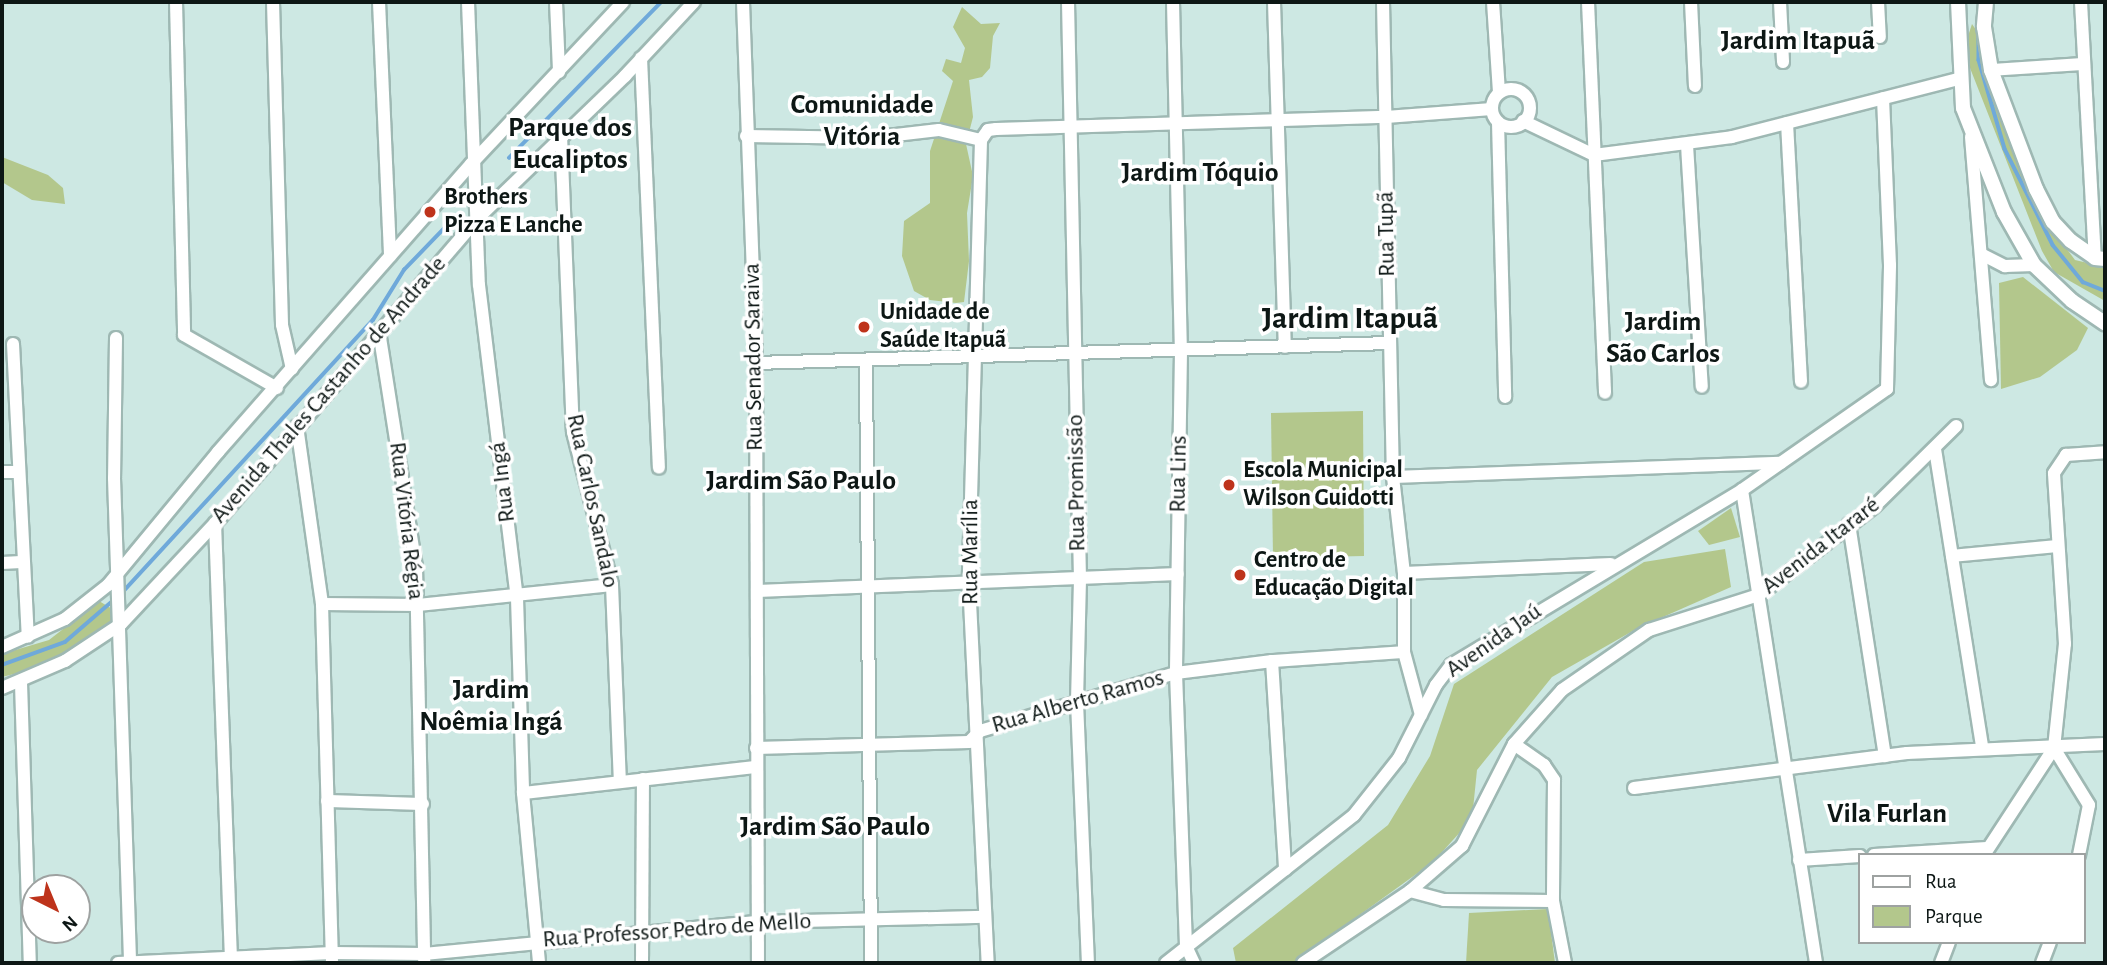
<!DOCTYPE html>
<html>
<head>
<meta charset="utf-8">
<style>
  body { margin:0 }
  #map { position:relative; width:2107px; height:965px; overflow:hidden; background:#cde8e3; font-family:"Alegreya Sans",sans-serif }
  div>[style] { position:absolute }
  .green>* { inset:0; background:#b3c78c }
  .stream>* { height:3.5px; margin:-1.75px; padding:0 1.75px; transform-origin:1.75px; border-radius:1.75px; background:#6fa9da }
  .roads { filter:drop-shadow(2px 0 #9eb8b3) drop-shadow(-2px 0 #9eb8b3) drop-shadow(0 2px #9eb8b3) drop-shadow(0 -2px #9eb8b3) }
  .minor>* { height:12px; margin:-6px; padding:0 6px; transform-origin:6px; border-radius:6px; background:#fff }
  .minor>.ring { margin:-6px; padding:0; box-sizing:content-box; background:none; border:12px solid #fff; border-radius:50% }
  .tertiary>* { height:14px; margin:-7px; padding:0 7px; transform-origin:7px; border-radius:7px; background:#fff }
  .dots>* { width:19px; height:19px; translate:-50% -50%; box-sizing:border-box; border:4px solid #fff; border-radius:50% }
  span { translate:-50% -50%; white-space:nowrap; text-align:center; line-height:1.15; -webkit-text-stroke:7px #fff; paint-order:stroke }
  .poi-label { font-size:24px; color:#0d1715; font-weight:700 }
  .left { translate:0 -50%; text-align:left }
  .street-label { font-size:24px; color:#0d1715 }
  .quarter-label { font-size:28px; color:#0d1715; font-weight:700 }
  .district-label { font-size:32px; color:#0d1715; font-weight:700 }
  .frame { position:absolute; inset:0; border:4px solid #0d1715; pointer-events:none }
  .legend { position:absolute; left:1858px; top:853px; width:228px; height:91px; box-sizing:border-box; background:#fff; border:2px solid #9ea2a1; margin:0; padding:9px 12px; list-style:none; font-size:21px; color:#0d1715 }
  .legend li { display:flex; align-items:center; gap:14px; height:35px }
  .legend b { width:35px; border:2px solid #9ea2a1 }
  .north { position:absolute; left:21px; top:874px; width:70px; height:70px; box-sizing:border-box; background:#fff; border:2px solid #9ea2a1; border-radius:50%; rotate:137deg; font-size:19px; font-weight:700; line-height:28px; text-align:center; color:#0d1715 }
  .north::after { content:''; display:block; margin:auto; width:24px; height:32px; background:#be331b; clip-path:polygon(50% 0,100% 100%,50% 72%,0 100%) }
</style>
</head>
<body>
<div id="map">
  <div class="green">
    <i style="clip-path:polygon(962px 7px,981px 24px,1000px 23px,993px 36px,990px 68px,982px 77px,969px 80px,973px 117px,966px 144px,973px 176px,967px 213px,969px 261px,964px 302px,956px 303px,930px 300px,914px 291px,902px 256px,904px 221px,930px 203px,930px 151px,953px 81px,942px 71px,946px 59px,961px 63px,965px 48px,953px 27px)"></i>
    <i style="clip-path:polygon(1972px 24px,1983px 40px,2005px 132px,2049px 225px,2075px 260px,2105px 267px,2105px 301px,2054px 272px,2042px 251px,1970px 68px,1968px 36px)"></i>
    <i style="clip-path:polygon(2px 157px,48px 175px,63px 188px,65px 204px,32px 200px,2px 182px)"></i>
    <i style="clip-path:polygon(2023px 277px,2088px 328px,2077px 350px,2040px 377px,2001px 389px,1999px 283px)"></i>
    <i style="clip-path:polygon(1363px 411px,1364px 556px,1273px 558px,1271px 413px)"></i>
    <i style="clip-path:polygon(1731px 508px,1740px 537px,1709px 545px,1698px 531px)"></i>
    <i style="clip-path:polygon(1725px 549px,1731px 587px,1638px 628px,1552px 677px,1477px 770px,1472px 819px,1433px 862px,1293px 963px,1236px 963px,1233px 948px,1388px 825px,1430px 756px,1454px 684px,1644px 562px)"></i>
    <i style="clip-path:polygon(99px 601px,114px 610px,116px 619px,102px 634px,42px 667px,2px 677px,2px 654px,49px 640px)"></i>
    <i style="clip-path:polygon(1548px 909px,1555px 963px,1466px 963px,1469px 913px)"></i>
  </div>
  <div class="stream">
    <i style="left:1979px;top:35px;width:25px;rotate:90deg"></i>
    <i style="left:1979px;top:60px;width:93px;rotate:73.7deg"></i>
    <i style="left:2005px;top:149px;width:107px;rotate:63.4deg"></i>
    <i style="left:2053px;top:245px;width:48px;rotate:51deg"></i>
    <i style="left:2083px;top:282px;width:24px;rotate:22deg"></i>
    <i style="left:509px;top:158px;width:218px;rotate:-45.7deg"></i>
    <i style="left:121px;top:594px;width:372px;rotate:-47.4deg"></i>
    <i style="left:373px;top:320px;width:59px;rotate:-58.2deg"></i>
    <i style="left:404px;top:270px;width:78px;rotate:-46deg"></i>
    <i style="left:2px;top:665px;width:67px;rotate:-20.1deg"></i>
    <i style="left:65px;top:642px;width:66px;rotate:-40.7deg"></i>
  </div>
  <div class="roads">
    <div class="minor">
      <i style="left:176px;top:2px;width:333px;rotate:88.6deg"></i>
      <i style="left:184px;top:335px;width:107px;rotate:29.7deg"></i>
      <i style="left:273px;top:2px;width:323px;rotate:88.4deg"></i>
      <i style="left:282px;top:325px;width:45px;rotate:77.2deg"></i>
      <i style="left:379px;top:2px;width:254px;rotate:87.5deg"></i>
      <i style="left:468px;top:2px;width:283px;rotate:87.8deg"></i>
      <i style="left:479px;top:285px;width:315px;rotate:83.1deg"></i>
      <i style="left:517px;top:598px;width:195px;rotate:88.2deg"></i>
      <i style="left:523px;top:793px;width:171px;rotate:84.6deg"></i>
      <i style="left:556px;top:2px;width:70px;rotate:87.5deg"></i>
      <i style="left:743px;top:2px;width:361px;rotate:87.9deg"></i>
      <i style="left:756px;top:363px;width:600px;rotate:89.81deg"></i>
      <i style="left:1068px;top:2px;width:577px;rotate:88.81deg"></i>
      <i style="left:1080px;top:579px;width:123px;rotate:91.4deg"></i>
      <i style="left:1077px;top:702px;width:261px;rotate:87.6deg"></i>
      <i style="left:1173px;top:2px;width:349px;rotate:88.7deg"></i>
      <i style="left:1181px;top:351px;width:322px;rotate:90.9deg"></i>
      <i style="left:1176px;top:673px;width:273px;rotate:87.9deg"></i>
      <i style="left:1186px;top:946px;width:19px;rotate:65deg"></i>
      <i style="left:1274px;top:2px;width:345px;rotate:88.2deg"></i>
      <i style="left:1383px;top:2px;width:475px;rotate:88.8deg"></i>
      <i style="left:1393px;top:477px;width:97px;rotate:83.5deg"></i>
      <i style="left:1404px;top:573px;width:79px;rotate:90deg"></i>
      <i style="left:1404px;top:652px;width:65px;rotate:74.9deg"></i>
      <i style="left:1493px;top:2px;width:91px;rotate:86.2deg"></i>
      <i style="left:1588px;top:2px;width:391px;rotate:87.5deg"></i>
      <i style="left:1691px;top:2px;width:84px;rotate:87.3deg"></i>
      <i style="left:1780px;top:2px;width:60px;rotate:87.1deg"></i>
      <i style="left:1878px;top:2px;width:35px;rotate:87deg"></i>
      <i style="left:2081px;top:2px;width:256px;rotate:86.9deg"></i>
      <i style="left:641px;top:58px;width:410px;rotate:87.5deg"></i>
      <i style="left:1991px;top:70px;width:93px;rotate:-3.7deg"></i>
      <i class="ring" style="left:1492px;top:89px;width:26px;height:26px"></i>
      <i style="left:1523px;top:121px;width:79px;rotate:25.6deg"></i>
      <i style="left:1594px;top:155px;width:139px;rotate:-7.4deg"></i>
      <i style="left:1732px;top:137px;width:236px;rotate:-14.4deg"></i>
      <i style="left:1498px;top:122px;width:275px;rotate:88.5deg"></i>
      <i style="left:1787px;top:123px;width:259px;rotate:86.9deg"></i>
      <i style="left:561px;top:135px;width:297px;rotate:87.7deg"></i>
      <i style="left:573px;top:432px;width:158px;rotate:75.7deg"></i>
      <i style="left:612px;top:585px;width:197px;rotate:87.7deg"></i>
      <i style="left:746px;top:136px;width:124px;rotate:0.9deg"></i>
      <i style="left:870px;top:138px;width:69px;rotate:-6.6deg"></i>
      <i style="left:939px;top:130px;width:43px;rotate:13.4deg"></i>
      <i style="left:1971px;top:137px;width:244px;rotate:85.3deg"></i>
      <i style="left:981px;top:140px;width:441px;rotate:91.6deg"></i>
      <i style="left:969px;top:581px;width:382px;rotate:87.2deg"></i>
      <i style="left:981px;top:140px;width:12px;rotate:-55deg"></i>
      <i style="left:988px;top:130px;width:8px;rotate:-7deg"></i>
      <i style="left:996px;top:129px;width:390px;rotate:-1.8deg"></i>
      <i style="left:1386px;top:117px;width:106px;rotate:-4.3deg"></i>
      <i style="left:1687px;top:145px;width:242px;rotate:86.5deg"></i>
      <i style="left:1983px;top:255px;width:25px;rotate:27deg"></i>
      <i style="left:2005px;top:266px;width:29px;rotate:-2deg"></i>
      <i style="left:379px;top:331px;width:239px;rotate:81.1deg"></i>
      <i style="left:416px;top:567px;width:396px;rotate:88.8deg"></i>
      <i style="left:116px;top:338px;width:140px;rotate:90.8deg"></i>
      <i style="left:114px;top:478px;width:485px;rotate:88.1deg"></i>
      <i style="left:13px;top:344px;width:293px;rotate:87.1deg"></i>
      <i style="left:866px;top:360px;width:603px;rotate:89.52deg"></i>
      <i style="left:756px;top:363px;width:633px;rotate:-1.81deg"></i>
      <i style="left:297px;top:426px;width:180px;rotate:82deg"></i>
      <i style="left:322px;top:604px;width:359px;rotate:88.4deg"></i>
      <i style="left:1935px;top:449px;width:302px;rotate:81deg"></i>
      <i style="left:2px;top:472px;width:15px"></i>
      <i style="left:1393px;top:477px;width:388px;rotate:-2.1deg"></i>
      <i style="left:1742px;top:490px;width:479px;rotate:81.1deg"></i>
      <i style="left:215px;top:523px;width:436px;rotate:87.9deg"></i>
      <i style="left:1849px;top:524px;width:235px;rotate:81.2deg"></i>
      <i style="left:1952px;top:556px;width:105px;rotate:-5.4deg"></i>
      <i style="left:2px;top:563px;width:19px;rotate:-3deg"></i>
      <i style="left:1404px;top:573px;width:207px;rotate:-2.5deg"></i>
      <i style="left:757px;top:591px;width:421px;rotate:-2.3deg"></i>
      <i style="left:322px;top:604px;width:96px;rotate:0.6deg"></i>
      <i style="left:418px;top:605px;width:195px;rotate:-5.9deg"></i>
      <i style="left:2px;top:647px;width:69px;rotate:-24deg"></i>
      <i style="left:65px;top:619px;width:55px;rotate:-38.3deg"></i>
      <i style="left:108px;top:585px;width:173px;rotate:-50.4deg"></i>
      <i style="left:218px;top:452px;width:383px;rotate:-48.7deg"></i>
      <i style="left:471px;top:164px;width:222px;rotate:-46.8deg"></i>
      <i style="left:1272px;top:661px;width:209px;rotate:86.4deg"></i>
      <i style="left:21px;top:683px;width:280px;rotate:88.2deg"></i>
      <i style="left:2px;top:688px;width:69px;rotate:-23.2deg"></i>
      <i style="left:65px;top:661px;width:67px;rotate:-33.5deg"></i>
      <i style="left:121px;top:624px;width:145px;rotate:-47deg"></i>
      <i style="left:220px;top:518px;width:394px;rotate:-49.3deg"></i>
      <i style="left:477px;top:219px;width:206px;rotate:-44deg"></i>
      <i style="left:625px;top:76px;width:101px;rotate:-47deg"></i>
      <i style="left:1514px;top:744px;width:37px;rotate:35deg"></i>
      <i style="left:1544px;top:765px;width:18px;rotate:56deg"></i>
      <i style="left:1554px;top:780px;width:121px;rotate:90.5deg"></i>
      <i style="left:1553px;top:901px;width:63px;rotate:79deg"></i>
      <i style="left:756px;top:748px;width:213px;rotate:-1.6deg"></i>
      <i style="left:969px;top:742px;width:16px;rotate:-45deg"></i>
      <i style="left:980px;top:731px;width:204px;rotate:-16.5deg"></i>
      <i style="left:1176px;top:673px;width:97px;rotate:-7.1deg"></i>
      <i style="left:1272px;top:661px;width:132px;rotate:-3.9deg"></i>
      <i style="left:1634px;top:788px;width:275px;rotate:-7.3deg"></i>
      <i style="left:1907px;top:753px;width:198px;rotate:-2.6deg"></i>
      <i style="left:523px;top:793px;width:232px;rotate:-6.4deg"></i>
      <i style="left:327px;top:801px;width:96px;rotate:1.8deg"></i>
      <i style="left:1874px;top:855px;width:113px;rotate:-3.5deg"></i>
      <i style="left:1984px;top:855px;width:128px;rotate:-56.8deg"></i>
      <i style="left:2079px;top:855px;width:51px;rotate:-78.7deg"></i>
      <i style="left:2089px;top:805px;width:67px;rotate:-121.6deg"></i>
      <i style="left:2054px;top:748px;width:105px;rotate:-84deg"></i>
      <i style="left:2065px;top:644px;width:171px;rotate:-93.7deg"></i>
      <i style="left:2054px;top:473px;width:22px;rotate:-56deg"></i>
      <i style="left:2066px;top:455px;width:39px;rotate:-4deg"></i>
      <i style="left:1799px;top:860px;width:61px;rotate:-3.8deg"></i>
      <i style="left:1410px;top:891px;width:35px;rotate:15deg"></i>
      <i style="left:1444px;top:900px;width:109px;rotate:0.5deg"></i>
      <i style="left:118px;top:963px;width:214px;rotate:-2.7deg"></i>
      <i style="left:332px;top:953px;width:92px;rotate:0.6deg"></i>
      <i style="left:424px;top:954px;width:336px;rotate:-5.5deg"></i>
      <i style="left:758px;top:922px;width:227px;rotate:-1.3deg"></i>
      <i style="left:642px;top:963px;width:184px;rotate:-89.7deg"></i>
      <i style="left:1166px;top:963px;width:239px;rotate:-38.2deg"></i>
      <i style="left:1354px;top:815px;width:73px;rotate:-51.7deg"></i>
      <i style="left:1399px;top:758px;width:82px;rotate:-63.1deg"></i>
      <i style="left:1436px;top:685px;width:25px;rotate:-53deg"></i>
      <i style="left:1451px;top:665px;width:340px;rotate:-31deg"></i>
      <i style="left:1742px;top:490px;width:177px;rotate:-34.9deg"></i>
      <i style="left:1887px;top:389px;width:124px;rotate:-88.6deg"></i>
      <i style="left:1890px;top:265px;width:167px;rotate:-92.4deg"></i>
      <i style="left:1303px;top:963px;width:129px;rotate:-33.9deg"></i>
      <i style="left:1410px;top:891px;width:69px;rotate:-40.9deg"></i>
      <i style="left:1462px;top:846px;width:114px;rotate:-63deg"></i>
      <i style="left:1514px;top:744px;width:72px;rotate:-48.4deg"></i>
      <i style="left:1562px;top:690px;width:106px;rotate:-34.6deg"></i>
      <i style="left:1649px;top:630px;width:115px;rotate:-17.7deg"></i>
      <i style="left:1759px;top:595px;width:146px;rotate:-37.5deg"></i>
      <i style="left:1875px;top:506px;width:114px;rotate:-44.6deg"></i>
      <i style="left:1941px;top:963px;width:22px;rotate:-69deg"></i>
      <i style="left:2042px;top:963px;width:22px;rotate:-69deg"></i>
    </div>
    <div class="tertiary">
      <i style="left:1958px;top:2px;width:106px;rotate:87.3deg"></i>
      <i style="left:1963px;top:108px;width:112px;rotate:68.5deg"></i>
      <i style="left:2004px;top:212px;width:61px;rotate:60.5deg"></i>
      <i style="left:2034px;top:265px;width:52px;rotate:43.5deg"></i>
      <i style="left:2072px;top:301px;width:40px;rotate:34deg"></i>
      <i style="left:1986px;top:2px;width:25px;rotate:95deg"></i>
      <i style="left:1984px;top:27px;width:44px;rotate:80.8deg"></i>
      <i style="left:1991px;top:70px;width:127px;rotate:69.3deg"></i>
      <i style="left:2036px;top:189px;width:37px;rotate:63deg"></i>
      <i style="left:2053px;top:222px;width:26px;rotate:47deg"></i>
      <i style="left:2071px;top:241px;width:29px;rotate:35deg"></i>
      <i style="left:2095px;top:258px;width:10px;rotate:6deg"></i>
    </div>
  </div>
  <div class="dots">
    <i style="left:430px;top:212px;background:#be331b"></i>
    <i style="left:864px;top:327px;background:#be331b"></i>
    <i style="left:1229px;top:485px;background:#be331b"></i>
    <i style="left:1240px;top:575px;background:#be331b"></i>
  </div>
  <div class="poi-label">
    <span class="left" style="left:444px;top:212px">Brothers<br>Pizza E Lanche</span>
    <span class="left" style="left:880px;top:327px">Unidade de<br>Saúde Itapuã</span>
    <span class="left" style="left:1243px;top:485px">Escola Municipal<br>Wilson Guidotti</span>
    <span class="left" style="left:1254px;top:575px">Centro de<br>Educação Digital</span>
  </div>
  <div class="street-label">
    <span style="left:1387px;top:234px;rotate:-91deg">Rua Tupã</span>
    <span style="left:754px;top:357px;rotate:-91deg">Rua Senador Saraiva</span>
    <span style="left:329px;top:390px;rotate:-49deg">Avenida Thales Castanho de Andrade</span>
    <span style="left:1179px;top:474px;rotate:-89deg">Rua Lins</span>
    <span style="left:503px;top:482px;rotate:-97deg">Rua Ingá</span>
    <span style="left:1077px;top:483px;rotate:-91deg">Rua Promissão</span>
    <span style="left:592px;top:501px;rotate:78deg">Rua Carlos Sandalo</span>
    <span style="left:406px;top:521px;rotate:83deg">Rua Vitória Régia</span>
    <span style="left:1821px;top:546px;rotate:-38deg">Avenida Itararé</span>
    <span style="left:971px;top:552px;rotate:-90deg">Rua Marília</span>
    <span style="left:1494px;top:641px;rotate:-35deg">Avenida Jaú</span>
    <span style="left:1078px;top:702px;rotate:-16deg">Rua Alberto Ramos</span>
    <span style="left:677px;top:931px;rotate:-4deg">Rua Professor Pedro de Mello</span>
  </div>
  <div class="quarter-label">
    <span style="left:1798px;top:41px">Jardim Itapuã</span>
    <span style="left:862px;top:121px">Comunidade<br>Vitória</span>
    <span style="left:570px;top:144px">Parque dos<br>Eucaliptos</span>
    <span style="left:1200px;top:173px">Jardim Tóquio</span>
    <span style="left:1663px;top:338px">Jardim<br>São Carlos</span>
    <span style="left:801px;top:481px">Jardim São Paulo</span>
    <span style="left:491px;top:706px">Jardim<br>Noêmia Ingá</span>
    <span style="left:1887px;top:814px">Vila Furlan</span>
    <span style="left:835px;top:827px">Jardim São Paulo</span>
  </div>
  <div class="district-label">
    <span style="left:1350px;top:318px">Jardim Itapuã</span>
  </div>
  <div class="frame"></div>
  <ul class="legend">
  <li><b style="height:9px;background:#fff"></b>Rua</li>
  <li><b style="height:19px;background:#b3c78c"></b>Parque</li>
  </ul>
  <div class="north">N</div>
</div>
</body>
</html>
